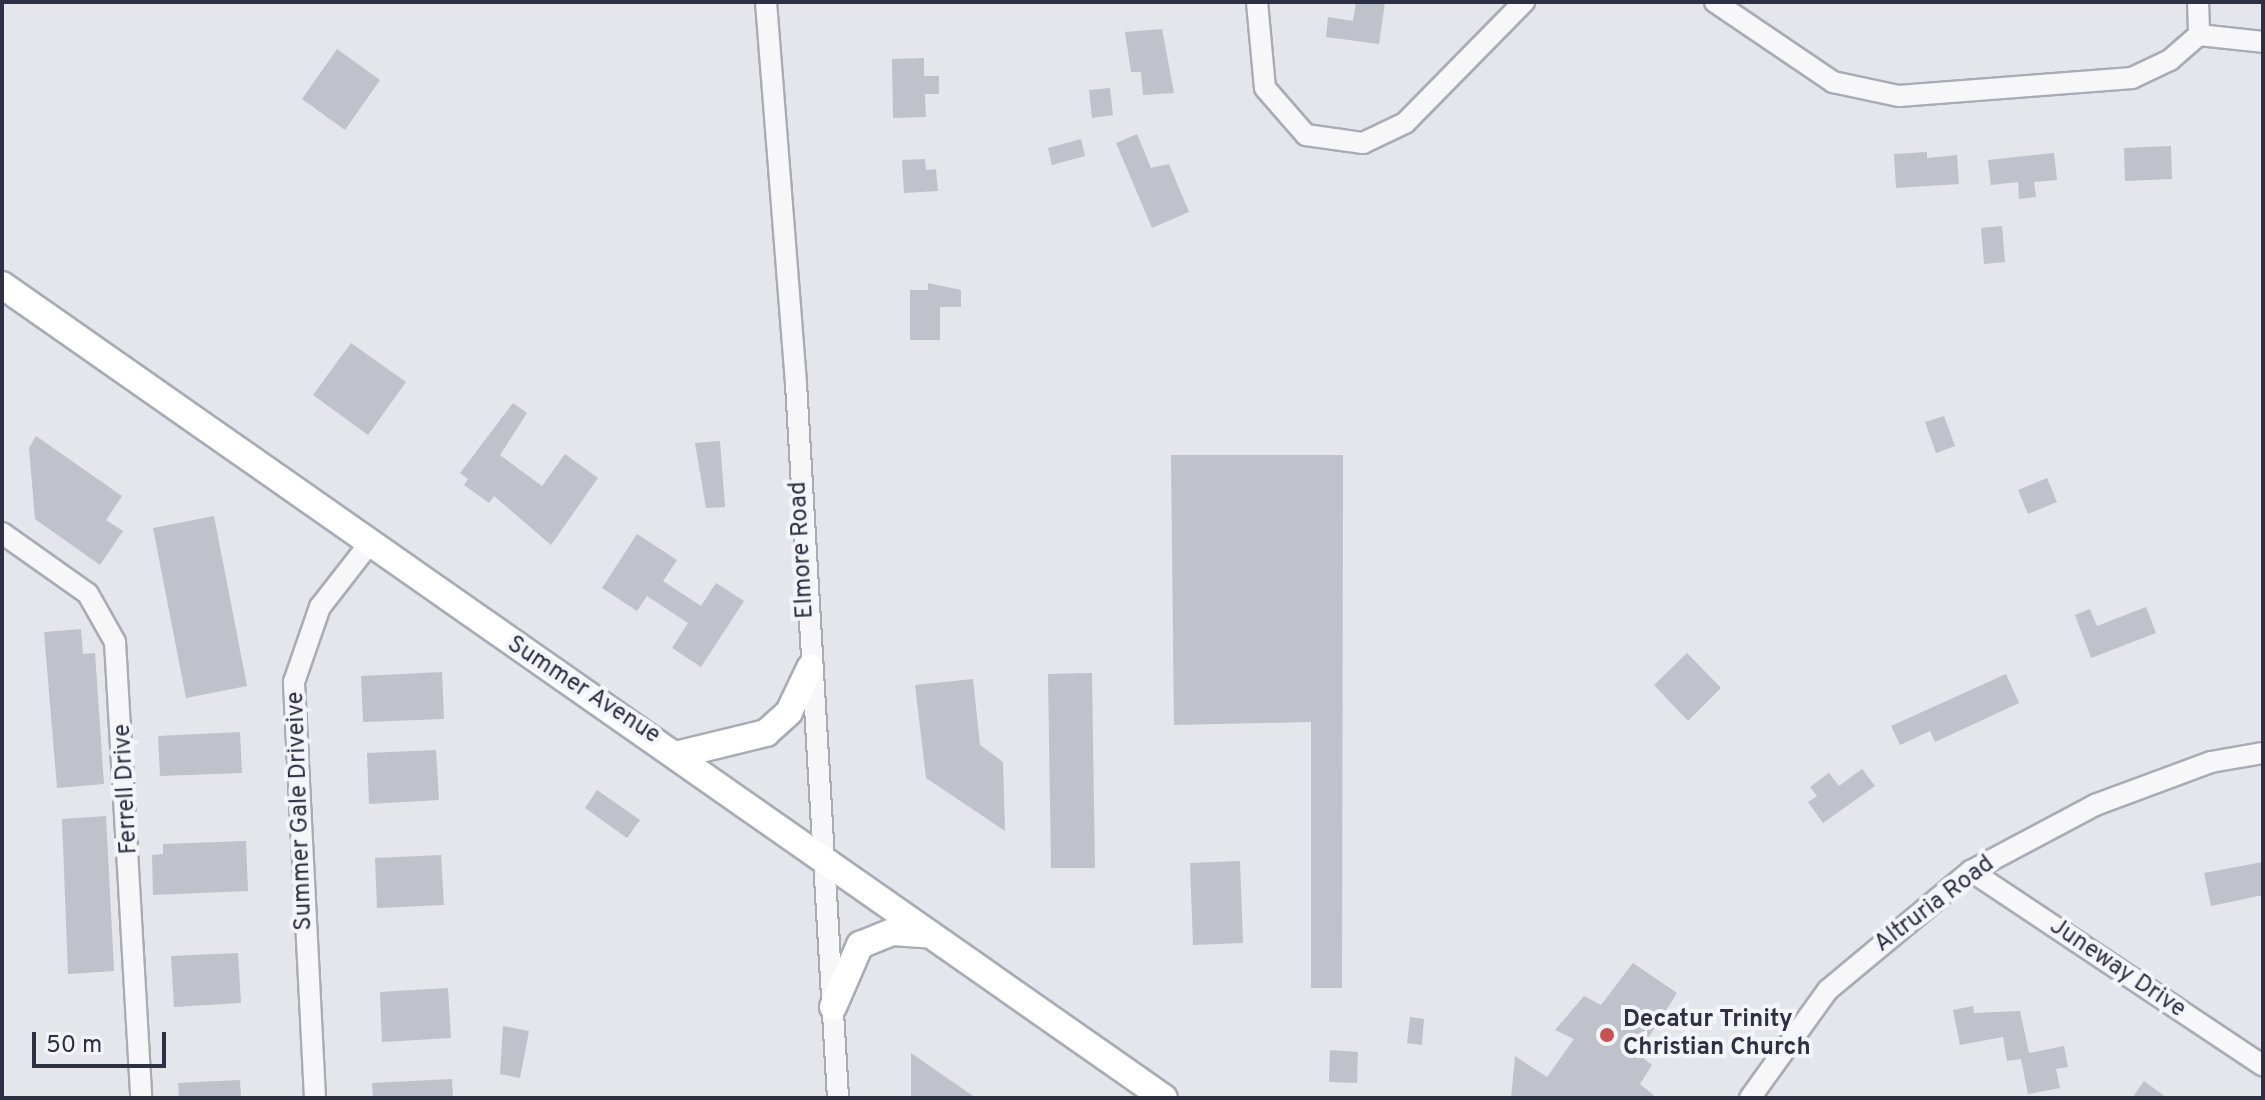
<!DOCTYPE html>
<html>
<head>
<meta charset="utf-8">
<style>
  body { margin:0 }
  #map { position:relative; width:2265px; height:1100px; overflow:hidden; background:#e4e6eb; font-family:Overpass,sans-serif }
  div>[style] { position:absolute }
  .building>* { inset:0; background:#bfc1cb }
  .roads { filter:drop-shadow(2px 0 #a9acb5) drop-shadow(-2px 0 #a9acb5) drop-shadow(0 2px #a9acb5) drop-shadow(0 -2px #a9acb5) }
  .minor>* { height:20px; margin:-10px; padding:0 10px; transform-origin:10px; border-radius:10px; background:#f7f7fa }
  .major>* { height:26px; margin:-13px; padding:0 13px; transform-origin:13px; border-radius:13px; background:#fff }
  .dots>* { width:22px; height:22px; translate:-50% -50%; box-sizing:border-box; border:4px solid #f4f5f9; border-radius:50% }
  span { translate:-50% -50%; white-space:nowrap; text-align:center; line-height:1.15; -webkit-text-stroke:8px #f4f5f9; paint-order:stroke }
  .street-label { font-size:24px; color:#2d3143 }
  .poi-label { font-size:24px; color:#2d3143; font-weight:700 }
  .left { translate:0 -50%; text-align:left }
  .frame { position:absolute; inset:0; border:4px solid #2d3143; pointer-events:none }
  .scale { position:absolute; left:32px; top:1032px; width:134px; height:36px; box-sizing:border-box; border:4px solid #2d3143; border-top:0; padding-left:10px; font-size:24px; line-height:28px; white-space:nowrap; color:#2d3143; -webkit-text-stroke:6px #f4f5f9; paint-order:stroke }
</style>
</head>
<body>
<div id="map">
  <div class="building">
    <i style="clip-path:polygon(1356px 2px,1385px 2px,1379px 44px,1326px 37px,1328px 17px,1353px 21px)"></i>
    <i style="clip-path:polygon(1162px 29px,1174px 93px,1143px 95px,1141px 72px,1131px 72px,1125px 32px)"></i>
    <i style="clip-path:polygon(337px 49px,380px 80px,345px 130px,302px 99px)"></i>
    <i style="clip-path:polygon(924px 58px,924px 76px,939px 76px,939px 94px,925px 94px,926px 117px,893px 118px,892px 59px)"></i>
    <i style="clip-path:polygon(1110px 88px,1113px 115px,1092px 118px,1089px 90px)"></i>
    <i style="clip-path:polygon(1137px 134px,1151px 168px,1169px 164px,1189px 212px,1152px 228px,1116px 143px)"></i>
    <i style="clip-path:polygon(1081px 139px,1085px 156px,1052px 165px,1048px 148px)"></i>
    <i style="clip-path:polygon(2171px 146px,2172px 179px,2125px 181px,2124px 148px)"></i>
    <i style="clip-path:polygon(1927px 152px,1927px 158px,1957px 155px,1959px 184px,1896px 188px,1894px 154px)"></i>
    <i style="clip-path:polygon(2054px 153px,2057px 180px,2034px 182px,2036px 197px,2019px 199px,2018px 182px,1991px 185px,1988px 160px)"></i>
    <i style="clip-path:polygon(925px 159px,926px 170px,936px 169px,938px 191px,904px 193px,902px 160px)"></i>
    <i style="clip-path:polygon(2002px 226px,2005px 262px,1984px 264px,1981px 228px)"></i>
    <i style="clip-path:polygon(928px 283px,961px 290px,961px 307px,940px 307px,940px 340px,910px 340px,910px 290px,928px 290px)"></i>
    <i style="clip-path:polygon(351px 343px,406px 382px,368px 435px,313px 395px)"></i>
    <i style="clip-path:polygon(513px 403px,527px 413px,500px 455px,542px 486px,565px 454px,598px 478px,551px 545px,494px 496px,489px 503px,464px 485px,468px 479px,460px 473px)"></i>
    <i style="clip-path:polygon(1944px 416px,1955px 446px,1936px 453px,1925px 422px)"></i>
    <i style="clip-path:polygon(36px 436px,122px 496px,106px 520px,123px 531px,100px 565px,35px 519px,29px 448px)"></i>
    <i style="clip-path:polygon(720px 441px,725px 507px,706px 508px,695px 443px)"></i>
    <i style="clip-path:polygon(1171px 455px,1343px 455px,1342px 988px,1311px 988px,1311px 722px,1174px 725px)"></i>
    <i style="clip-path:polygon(2047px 478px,2057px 502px,2028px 514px,2018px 490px)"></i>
    <i style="clip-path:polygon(214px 516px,247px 686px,186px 698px,153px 528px)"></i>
    <i style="clip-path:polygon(637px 534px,677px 560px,663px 581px,701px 606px,716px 583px,744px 601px,701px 667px,672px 648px,688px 623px,647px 596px,637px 611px,602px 588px)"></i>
    <i style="clip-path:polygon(2146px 607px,2156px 633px,2091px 658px,2075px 615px,2090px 609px,2097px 626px)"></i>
    <i style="clip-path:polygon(81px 629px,83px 654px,95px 653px,104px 784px,57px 788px,44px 632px)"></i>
    <i style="clip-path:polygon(1687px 653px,1721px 688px,1688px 721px,1654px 685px)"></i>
    <i style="clip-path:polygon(442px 672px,444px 719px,363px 722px,361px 676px)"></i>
    <i style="clip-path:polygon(1092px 673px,1095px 868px,1051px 868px,1048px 674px)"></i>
    <i style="clip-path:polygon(2006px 674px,2019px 703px,1935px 742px,1930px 731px,1900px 745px,1891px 726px)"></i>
    <i style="clip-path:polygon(973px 679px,980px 745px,1003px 762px,1005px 831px,926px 778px,915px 685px)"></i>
    <i style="clip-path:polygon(240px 732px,242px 773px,160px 776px,158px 736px)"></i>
    <i style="clip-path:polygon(436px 750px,439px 800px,369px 804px,367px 753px)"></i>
    <i style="clip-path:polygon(1862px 769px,1875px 786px,1823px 823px,1808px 802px,1817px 796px,1810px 787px,1829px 773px,1839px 786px)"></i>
    <i style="clip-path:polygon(597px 790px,640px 820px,627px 838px,585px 808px)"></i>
    <i style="clip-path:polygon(106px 816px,114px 971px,68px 974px,62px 819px)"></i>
    <i style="clip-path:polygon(246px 841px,248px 891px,153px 895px,152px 855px,163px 854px,163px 844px)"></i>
    <i style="clip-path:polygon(441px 855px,444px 905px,377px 908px,375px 858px)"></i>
    <i style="clip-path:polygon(1240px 861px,1243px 943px,1193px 945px,1190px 863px)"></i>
    <i style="clip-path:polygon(2263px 862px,2263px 895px,2211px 906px,2204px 873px)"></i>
    <i style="clip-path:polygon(238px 953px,241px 1003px,174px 1007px,171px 956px)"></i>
    <i style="clip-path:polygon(1633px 963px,1677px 993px,1638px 1054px,1652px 1065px,1640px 1084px,1657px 1098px,1511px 1098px,1515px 1056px,1547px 1077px,1574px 1039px,1555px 1030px,1584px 996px,1601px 1005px)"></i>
    <i style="clip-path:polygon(448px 988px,451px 1038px,382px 1042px,380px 992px)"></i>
    <i style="clip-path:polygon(1973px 1006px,1974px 1013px,2020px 1011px,2029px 1053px,2064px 1046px,2068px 1067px,2056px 1069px,2060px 1088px,2028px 1094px,2021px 1059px,2007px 1061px,2003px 1037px,1960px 1045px,1953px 1010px)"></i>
    <i style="clip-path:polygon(1410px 1017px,1424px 1019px,1422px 1045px,1407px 1043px)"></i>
    <i style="clip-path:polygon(503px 1026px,529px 1031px,520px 1078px,500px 1074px)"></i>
    <i style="clip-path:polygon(1330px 1050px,1358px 1052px,1357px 1083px,1329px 1082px)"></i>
    <i style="clip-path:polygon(911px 1053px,976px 1098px,911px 1098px)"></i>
    <i style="clip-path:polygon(452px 1079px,453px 1098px,373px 1098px,372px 1083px)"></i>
    <i style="clip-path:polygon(240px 1080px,241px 1098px,179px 1098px,178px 1083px)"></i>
    <i style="clip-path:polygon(2144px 1081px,2167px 1098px,2132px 1098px)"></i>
  </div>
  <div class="roads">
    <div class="minor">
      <i style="left:766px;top:2px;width:383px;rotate:85.5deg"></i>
      <i style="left:796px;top:384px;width:715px;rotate:86.63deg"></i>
      <i style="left:1257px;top:2px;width:86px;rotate:84.7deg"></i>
      <i style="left:1265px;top:88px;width:62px;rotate:48.9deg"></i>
      <i style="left:1306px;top:135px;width:58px;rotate:8deg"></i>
      <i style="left:1363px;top:143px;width:47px;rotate:-25.5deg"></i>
      <i style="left:1405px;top:123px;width:170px;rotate:-45.5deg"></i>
      <i style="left:1715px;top:2px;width:143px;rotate:34.1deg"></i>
      <i style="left:1833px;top:82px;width:67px;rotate:12deg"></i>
      <i style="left:1899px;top:96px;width:234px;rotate:-4.4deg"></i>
      <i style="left:2132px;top:78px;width:42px;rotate:-25.3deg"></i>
      <i style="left:2170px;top:60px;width:38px;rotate:-41deg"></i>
      <i style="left:2198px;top:2px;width:33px;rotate:88deg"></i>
      <i style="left:2199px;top:35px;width:64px;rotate:6.2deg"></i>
      <i style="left:2px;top:533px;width:105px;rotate:35.3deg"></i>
      <i style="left:88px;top:594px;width:55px;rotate:60.6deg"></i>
      <i style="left:115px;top:642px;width:457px;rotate:86.7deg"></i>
      <i style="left:1971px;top:871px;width:351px;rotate:33.7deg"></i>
      <i style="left:315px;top:1098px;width:417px;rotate:-92.9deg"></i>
      <i style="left:294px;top:682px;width:79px;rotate:-70.9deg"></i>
      <i style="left:320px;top:607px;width:80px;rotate:-52.1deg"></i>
      <i style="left:1750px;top:1098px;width:133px;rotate:-54.2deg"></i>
      <i style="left:1828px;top:990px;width:186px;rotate:-39.8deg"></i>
      <i style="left:1971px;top:871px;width:140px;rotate:-28deg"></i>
      <i style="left:2095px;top:805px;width:124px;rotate:-20.3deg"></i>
      <i style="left:2211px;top:762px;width:53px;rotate:-9.8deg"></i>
    </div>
    <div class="major">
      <i style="left:2px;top:285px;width:1418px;rotate:34.98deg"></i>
      <i style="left:680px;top:754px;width:89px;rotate:-13.7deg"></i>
      <i style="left:766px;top:733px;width:31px;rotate:-42deg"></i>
      <i style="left:789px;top:712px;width:49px;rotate:-64.5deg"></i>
      <i style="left:833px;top:1007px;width:68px;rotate:-66.5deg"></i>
      <i style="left:860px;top:945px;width:35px;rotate:-22deg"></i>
      <i style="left:893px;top:932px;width:32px;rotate:4deg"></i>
    </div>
  </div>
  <div class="dots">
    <i style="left:1607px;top:1035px;background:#c85452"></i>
  </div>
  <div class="street-label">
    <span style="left:803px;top:550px;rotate:-93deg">Elmore Road</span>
    <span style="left:583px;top:691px;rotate:33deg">Summer Avenue</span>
    <span style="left:127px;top:789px;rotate:-93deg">Ferrell Drive</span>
    <span style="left:301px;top:811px;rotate:-92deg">Summer Gale Driveive</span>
    <span style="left:1935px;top:905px;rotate:-37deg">Altruria Road</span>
    <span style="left:2117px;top:969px;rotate:34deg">Juneway Drive</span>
  </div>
  <div class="poi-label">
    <span class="left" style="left:1623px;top:1035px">Decatur Trinity<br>Christian Church</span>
  </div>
  <div class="frame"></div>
  <div class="scale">50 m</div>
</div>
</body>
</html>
